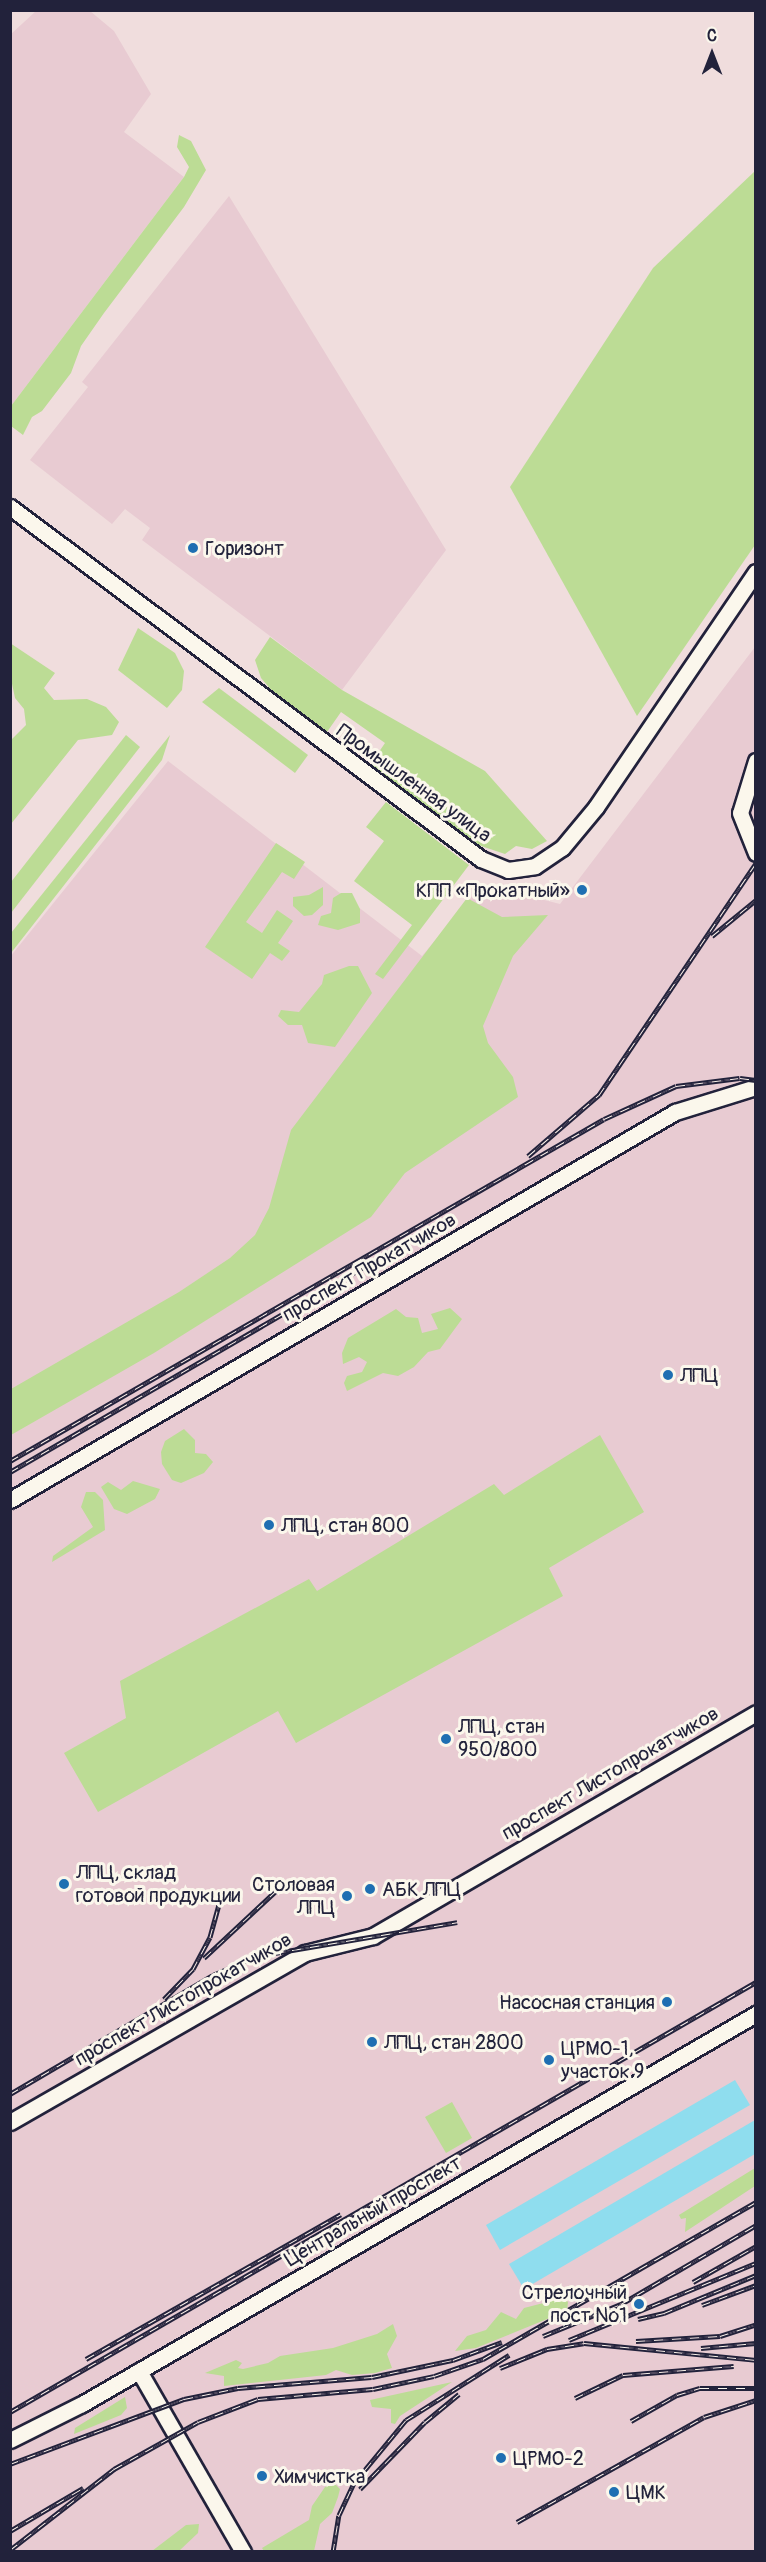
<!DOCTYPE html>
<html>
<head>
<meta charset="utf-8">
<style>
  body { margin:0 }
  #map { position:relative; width:766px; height:2562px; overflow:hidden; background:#f0dddd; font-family:Pangolin,sans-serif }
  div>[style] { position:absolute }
  .built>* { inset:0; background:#e8cbd2 }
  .green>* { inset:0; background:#bcdc95 }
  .water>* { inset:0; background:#8fddee }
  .roads { filter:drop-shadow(2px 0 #22223b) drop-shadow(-2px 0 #22223b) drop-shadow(0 2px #22223b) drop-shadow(0 -2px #22223b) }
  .minor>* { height:15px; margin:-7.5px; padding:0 7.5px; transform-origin:7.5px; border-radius:7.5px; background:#fbf7ec }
  .rail>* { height:5px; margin-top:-2.5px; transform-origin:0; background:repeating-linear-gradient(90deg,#fbf7ec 0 9px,#22223b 0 18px); box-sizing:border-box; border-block:2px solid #22223b }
  .dots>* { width:16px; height:16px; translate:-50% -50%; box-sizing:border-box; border:3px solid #fbf7ec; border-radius:50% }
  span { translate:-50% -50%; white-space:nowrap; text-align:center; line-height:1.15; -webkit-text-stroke:6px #fbf7ec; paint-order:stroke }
  .poi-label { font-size:20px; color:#22223b }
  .left { translate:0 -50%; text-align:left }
  .right { translate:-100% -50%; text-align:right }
  .street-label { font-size:20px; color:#22223b }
  .frame { position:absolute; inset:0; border:12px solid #22223b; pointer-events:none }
  .north { position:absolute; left:682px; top:24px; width:60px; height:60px; -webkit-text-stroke:4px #fbf7ec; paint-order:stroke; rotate:0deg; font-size:16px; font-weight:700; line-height:24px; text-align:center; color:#22223b }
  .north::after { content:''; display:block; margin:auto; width:21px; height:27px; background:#22223b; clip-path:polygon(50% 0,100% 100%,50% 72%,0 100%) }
</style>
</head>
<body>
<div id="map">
  <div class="built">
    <i style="clip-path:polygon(36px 11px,90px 11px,114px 31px,151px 94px,124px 132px,184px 177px,11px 406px,10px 35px)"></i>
    <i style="clip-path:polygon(229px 196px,446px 550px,342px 690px,142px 540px,150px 528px,125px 509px,112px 524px,30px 460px,88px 387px,82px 382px)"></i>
    <i style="clip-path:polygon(755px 647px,755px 2551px,11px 2551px,10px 957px,168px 761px,422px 956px,482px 884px,560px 904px)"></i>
  </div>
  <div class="green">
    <i style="clip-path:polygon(179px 135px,191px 141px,206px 170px,184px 207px,104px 313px,81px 346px,71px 373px,42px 411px,32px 417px,23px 435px,11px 426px,11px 406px,184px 177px,189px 167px,177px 147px)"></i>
    <i style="clip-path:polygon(755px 171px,755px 545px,637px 716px,510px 487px,653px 268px)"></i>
    <i style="clip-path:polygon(138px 628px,175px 653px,184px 671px,182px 690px,167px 708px,118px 670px)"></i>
    <i style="clip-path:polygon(270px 637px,342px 690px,485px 771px,547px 841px,532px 849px,516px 846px,505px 854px,466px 841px,368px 768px,385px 743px,341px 712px,327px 732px,280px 700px,261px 678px,255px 660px)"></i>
    <i style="clip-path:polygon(10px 643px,55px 673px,44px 688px,54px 700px,87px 699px,106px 707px,119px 722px,112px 735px,78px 740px,11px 824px,11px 740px,26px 725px,24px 709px,15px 698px,11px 679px)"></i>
    <i style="clip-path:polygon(219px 688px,308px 755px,295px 773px,202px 702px)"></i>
    <i style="clip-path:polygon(126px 735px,140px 747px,11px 913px,11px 882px)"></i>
    <i style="clip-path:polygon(170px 735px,162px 760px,11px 953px,11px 933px)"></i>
    <i style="clip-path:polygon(386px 802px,469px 865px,383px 979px,375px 974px,412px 925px,354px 881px,384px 841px,366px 827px)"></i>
    <i style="clip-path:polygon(276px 843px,305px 862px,294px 879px,282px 872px,246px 922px,262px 933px,277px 910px,293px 921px,278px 943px,290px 951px,282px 961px,270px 953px,252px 979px,205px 947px)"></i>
    <i style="clip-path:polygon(323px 887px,323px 905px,312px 915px,304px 916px,293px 906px,293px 897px,309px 895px)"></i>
    <i style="clip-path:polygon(341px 893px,352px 893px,360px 909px,360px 923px,338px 930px,318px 925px,321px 916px,331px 913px,333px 898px)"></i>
    <i style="clip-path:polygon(467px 898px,502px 917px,548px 915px,513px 956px,483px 1026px,488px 1043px,513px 1077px,518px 1097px,405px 1173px,371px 1217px,154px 1353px,11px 1435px,11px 1389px,179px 1292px,230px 1258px,255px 1235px,269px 1208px,291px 1130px)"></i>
    <i style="clip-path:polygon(349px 966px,358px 966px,372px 993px,335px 1047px,308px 1043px,302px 1025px,288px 1025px,278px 1016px,281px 1010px,299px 1012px,322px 984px,324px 975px)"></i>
    <i style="clip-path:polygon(450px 1308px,462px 1319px,440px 1349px,428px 1352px,414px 1367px,398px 1376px,383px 1373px,347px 1391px,344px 1383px,347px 1376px,362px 1372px,367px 1362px,359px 1357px,343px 1364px,342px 1353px,348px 1338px,396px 1309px,406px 1317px,418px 1318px,422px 1333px,438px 1329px,431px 1314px)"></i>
    <i style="clip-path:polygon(184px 1429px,195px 1440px,195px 1453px,206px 1454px,213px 1462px,204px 1473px,181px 1483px,172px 1480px,162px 1464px,161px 1452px,165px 1441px)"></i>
    <i style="clip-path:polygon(600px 1435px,644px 1512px,549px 1568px,563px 1596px,296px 1743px,278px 1711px,98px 1812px,64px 1753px,126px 1718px,120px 1681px,309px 1579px,317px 1591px,494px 1484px,504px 1495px)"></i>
    <i style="clip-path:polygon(133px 1481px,160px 1489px,155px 1499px,127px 1514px,114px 1509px,101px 1487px,108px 1482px,121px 1490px)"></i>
    <i style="clip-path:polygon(86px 1492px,95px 1492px,103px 1500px,105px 1530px,52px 1562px,53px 1556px,93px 1527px,81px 1507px)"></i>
    <i style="clip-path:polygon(452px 2102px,472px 2138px,446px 2153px,425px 2117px)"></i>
    <i style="clip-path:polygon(755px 2168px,755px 2186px,685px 2232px,686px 2218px,681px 2219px,679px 2215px)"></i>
    <i style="clip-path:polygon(563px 2298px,568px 2302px,567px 2311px,476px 2348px,455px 2351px,467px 2336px,486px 2330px,501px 2312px,516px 2319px,524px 2308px)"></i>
    <i style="clip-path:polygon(393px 2324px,397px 2336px,387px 2354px,392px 2368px,375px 2373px,352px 2375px,336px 2370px,326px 2375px,224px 2386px,224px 2376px,205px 2373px,236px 2360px,242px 2363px,238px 2368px,243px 2369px,268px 2363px,280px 2356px,333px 2348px,377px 2334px)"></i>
    <i style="clip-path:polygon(452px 2382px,400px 2416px,395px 2424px,391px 2423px,391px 2409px,372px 2407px,370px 2400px)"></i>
    <i style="clip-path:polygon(125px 2397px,127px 2408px,121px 2415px,74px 2434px,75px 2428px)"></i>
    <i style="clip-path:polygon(334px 2483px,340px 2489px,338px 2497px,332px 2513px,320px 2524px,314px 2551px,264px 2551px,262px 2548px,309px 2520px,312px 2506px,325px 2487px)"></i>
    <i style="clip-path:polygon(199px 2524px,198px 2533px,179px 2551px,152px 2551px,186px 2525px)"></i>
  </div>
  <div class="water">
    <i style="clip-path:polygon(735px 2080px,750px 2105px,500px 2250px,486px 2225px)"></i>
    <i style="clip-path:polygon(755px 2120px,755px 2154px,524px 2289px,509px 2264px)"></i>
  </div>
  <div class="roads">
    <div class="minor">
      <i style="left:10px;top:507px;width:588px;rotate:36.77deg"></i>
      <i style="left:481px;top:859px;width:29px;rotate:22deg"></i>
      <i style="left:508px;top:870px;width:27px;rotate:-8deg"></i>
      <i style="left:535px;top:866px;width:32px;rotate:-34deg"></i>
      <i style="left:562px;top:848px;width:53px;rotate:-50.3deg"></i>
      <i style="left:596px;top:807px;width:284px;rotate:-55.8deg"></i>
      <i style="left:756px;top:761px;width:54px;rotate:107.1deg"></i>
      <i style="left:740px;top:813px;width:43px;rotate:68.2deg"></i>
      <i style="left:10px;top:1500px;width:770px;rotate:-30.26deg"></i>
      <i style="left:675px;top:1112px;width:85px;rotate:-17.2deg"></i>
      <i style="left:10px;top:2122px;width:340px;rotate:-29.8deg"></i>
      <i style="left:305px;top:1953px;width:70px;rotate:-14deg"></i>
      <i style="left:373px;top:1936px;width:443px;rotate:-30.2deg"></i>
      <i style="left:139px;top:2371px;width:209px;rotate:60.1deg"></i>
      <i style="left:10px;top:2440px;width:80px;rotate:-26.6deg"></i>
      <i style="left:82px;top:2404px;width:779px;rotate:-30.06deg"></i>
    </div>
  </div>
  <div class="rail">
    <i style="left:712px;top:936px;width:57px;rotate:-39.3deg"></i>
    <i style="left:528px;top:1156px;width:94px;rotate:-40.7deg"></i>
    <i style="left:599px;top:1095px;width:280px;rotate:-55.9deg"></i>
    <i style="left:10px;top:1461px;width:685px;rotate:-29.93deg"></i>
    <i style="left:604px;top:1119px;width:79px;rotate:-24.6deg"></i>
    <i style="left:676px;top:1086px;width:64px;rotate:-7.1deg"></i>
    <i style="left:740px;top:1078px;width:16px;rotate:7deg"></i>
    <i style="left:10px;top:1472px;width:447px;rotate:-30.1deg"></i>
    <i style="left:204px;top:1958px;width:101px;rotate:-43deg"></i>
    <i style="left:164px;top:1999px;width:42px;rotate:-46deg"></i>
    <i style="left:193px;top:1969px;width:36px;rotate:-62deg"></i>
    <i style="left:210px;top:1937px;width:41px;rotate:-74.6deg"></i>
    <i style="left:10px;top:2094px;width:235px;rotate:-30.4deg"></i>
    <i style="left:213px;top:1975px;width:48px;rotate:-23.4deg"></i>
    <i style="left:257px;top:1956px;width:203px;rotate:-9.6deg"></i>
    <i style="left:693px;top:2282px;width:73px;rotate:-29.7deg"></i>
    <i style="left:702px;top:2305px;width:58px;rotate:-20.3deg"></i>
    <i style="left:638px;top:2319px;width:27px;rotate:-13deg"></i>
    <i style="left:664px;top:2313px;width:100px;rotate:-22.4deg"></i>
    <i style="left:543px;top:2336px;width:84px;rotate:-22.3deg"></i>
    <i style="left:621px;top:2304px;width:156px;rotate:-30.3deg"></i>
    <i style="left:569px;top:2340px;width:202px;rotate:-22.4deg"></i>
    <i style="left:636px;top:2341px;width:84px;rotate:-3.4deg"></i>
    <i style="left:720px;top:2336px;width:38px;rotate:-18deg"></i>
    <i style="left:701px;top:2348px;width:55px;rotate:-5.2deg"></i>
    <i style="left:86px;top:2359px;width:293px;rotate:-29.6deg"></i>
    <i style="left:500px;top:2368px;width:51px;rotate:-22deg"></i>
    <i style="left:547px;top:2349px;width:37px;rotate:-9deg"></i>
    <i style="left:584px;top:2343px;width:173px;rotate:5.6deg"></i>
    <i style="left:575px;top:2398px;width:53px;rotate:-25.6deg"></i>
    <i style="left:623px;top:2375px;width:111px;rotate:-4.6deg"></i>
    <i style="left:10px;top:2412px;width:861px;rotate:-29.96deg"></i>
    <i style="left:631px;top:2421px;width:53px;rotate:-29.5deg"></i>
    <i style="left:677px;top:2395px;width:24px;rotate:-17deg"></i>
    <i style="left:700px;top:2388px;width:56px"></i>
    <i style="left:10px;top:2464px;width:186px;rotate:-20.5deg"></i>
    <i style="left:184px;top:2399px;width:55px;rotate:-11.5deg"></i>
    <i style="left:238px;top:2388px;width:134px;rotate:-4.7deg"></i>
    <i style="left:372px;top:2377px;width:83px;rotate:-11.9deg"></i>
    <i style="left:453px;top:2360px;width:52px;rotate:-20.2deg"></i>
    <i style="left:360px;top:2489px;width:93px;rotate:-45.9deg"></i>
    <i style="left:425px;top:2422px;width:44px;rotate:-39.5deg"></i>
    <i style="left:517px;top:2522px;width:214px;rotate:-29.3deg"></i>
    <i style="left:704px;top:2417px;width:55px;rotate:-18.1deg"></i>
    <i style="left:10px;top:2531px;width:85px;rotate:-30.5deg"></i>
    <i style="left:10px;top:2550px;width:132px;rotate:-37.9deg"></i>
    <i style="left:114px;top:2469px;width:96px;rotate:-29.2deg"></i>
    <i style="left:198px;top:2422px;width:64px;rotate:-21deg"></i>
    <i style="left:258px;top:2399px;width:115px;rotate:-5deg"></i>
    <i style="left:373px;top:2389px;width:62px;rotate:-12deg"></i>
    <i style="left:434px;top:2376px;width:52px;rotate:-19.1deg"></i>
    <i style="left:483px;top:2359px;width:315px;rotate:-29.9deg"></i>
    <i style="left:333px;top:2552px;width:37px;rotate:-81deg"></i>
    <i style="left:339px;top:2515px;width:35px;rotate:-65deg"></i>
    <i style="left:354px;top:2483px;width:82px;rotate:-50.5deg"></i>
    <i style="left:406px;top:2420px;width:122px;rotate:-32.3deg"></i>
  </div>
  <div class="dots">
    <i style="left:193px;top:548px;background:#1f6fb2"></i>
    <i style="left:582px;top:890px;background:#1f6fb2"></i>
    <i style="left:668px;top:1375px;background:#1f6fb2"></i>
    <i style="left:269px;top:1525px;background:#1f6fb2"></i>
    <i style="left:446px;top:1739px;background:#1f6fb2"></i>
    <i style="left:64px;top:1884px;background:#1f6fb2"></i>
    <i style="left:370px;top:1889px;background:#1f6fb2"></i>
    <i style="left:347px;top:1896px;background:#1f6fb2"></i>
    <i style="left:667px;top:2002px;background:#1f6fb2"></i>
    <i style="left:372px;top:2042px;background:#1f6fb2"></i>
    <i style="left:549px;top:2060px;background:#1f6fb2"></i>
    <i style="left:639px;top:2304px;background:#1f6fb2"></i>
    <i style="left:501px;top:2458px;background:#1f6fb2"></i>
    <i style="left:262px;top:2476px;background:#1f6fb2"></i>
    <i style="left:614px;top:2492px;background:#1f6fb2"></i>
  </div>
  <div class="poi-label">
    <span class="left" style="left:205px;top:548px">Горизонт</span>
    <span class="right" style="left:570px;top:890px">КПП «Прокатный»</span>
    <span class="left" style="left:680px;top:1375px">ЛПЦ</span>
    <span class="left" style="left:281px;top:1525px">ЛПЦ, стан 800</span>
    <span class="left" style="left:458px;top:1738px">ЛПЦ, стан<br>950/800</span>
    <span class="left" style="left:76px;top:1884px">ЛПЦ, склад<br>готовой продукции</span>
    <span class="right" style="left:335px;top:1896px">Столовая<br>ЛПЦ</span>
    <span class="left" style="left:382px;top:1889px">АБК ЛПЦ</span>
    <span class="right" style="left:655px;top:2002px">Насосная станция</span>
    <span class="left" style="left:384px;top:2042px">ЛПЦ, стан 2800</span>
    <span class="left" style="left:561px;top:2060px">ЦРМО-1,<br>участок 9</span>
    <span class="right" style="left:627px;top:2304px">Стрелочный<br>пост №1</span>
    <span class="left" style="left:513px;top:2458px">ЦРМО-2</span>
    <span class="left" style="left:274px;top:2476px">Химчистка</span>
    <span class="left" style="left:626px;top:2492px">ЦМК</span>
  </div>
  <div class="street-label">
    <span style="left:414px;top:783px;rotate:36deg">Промышленная улица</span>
    <span style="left:369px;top:1267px;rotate:-30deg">проспект Прокатчиков</span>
    <span style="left:610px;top:1773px;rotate:-30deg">проспект Листопрокатчиков</span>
    <span style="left:183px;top:1999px;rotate:-30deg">проспект Листопрокатчиков</span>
    <span style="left:373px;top:2211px;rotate:-30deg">Центральный проспект</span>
  </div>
  <div class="frame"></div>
  <div class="north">С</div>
</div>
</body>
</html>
